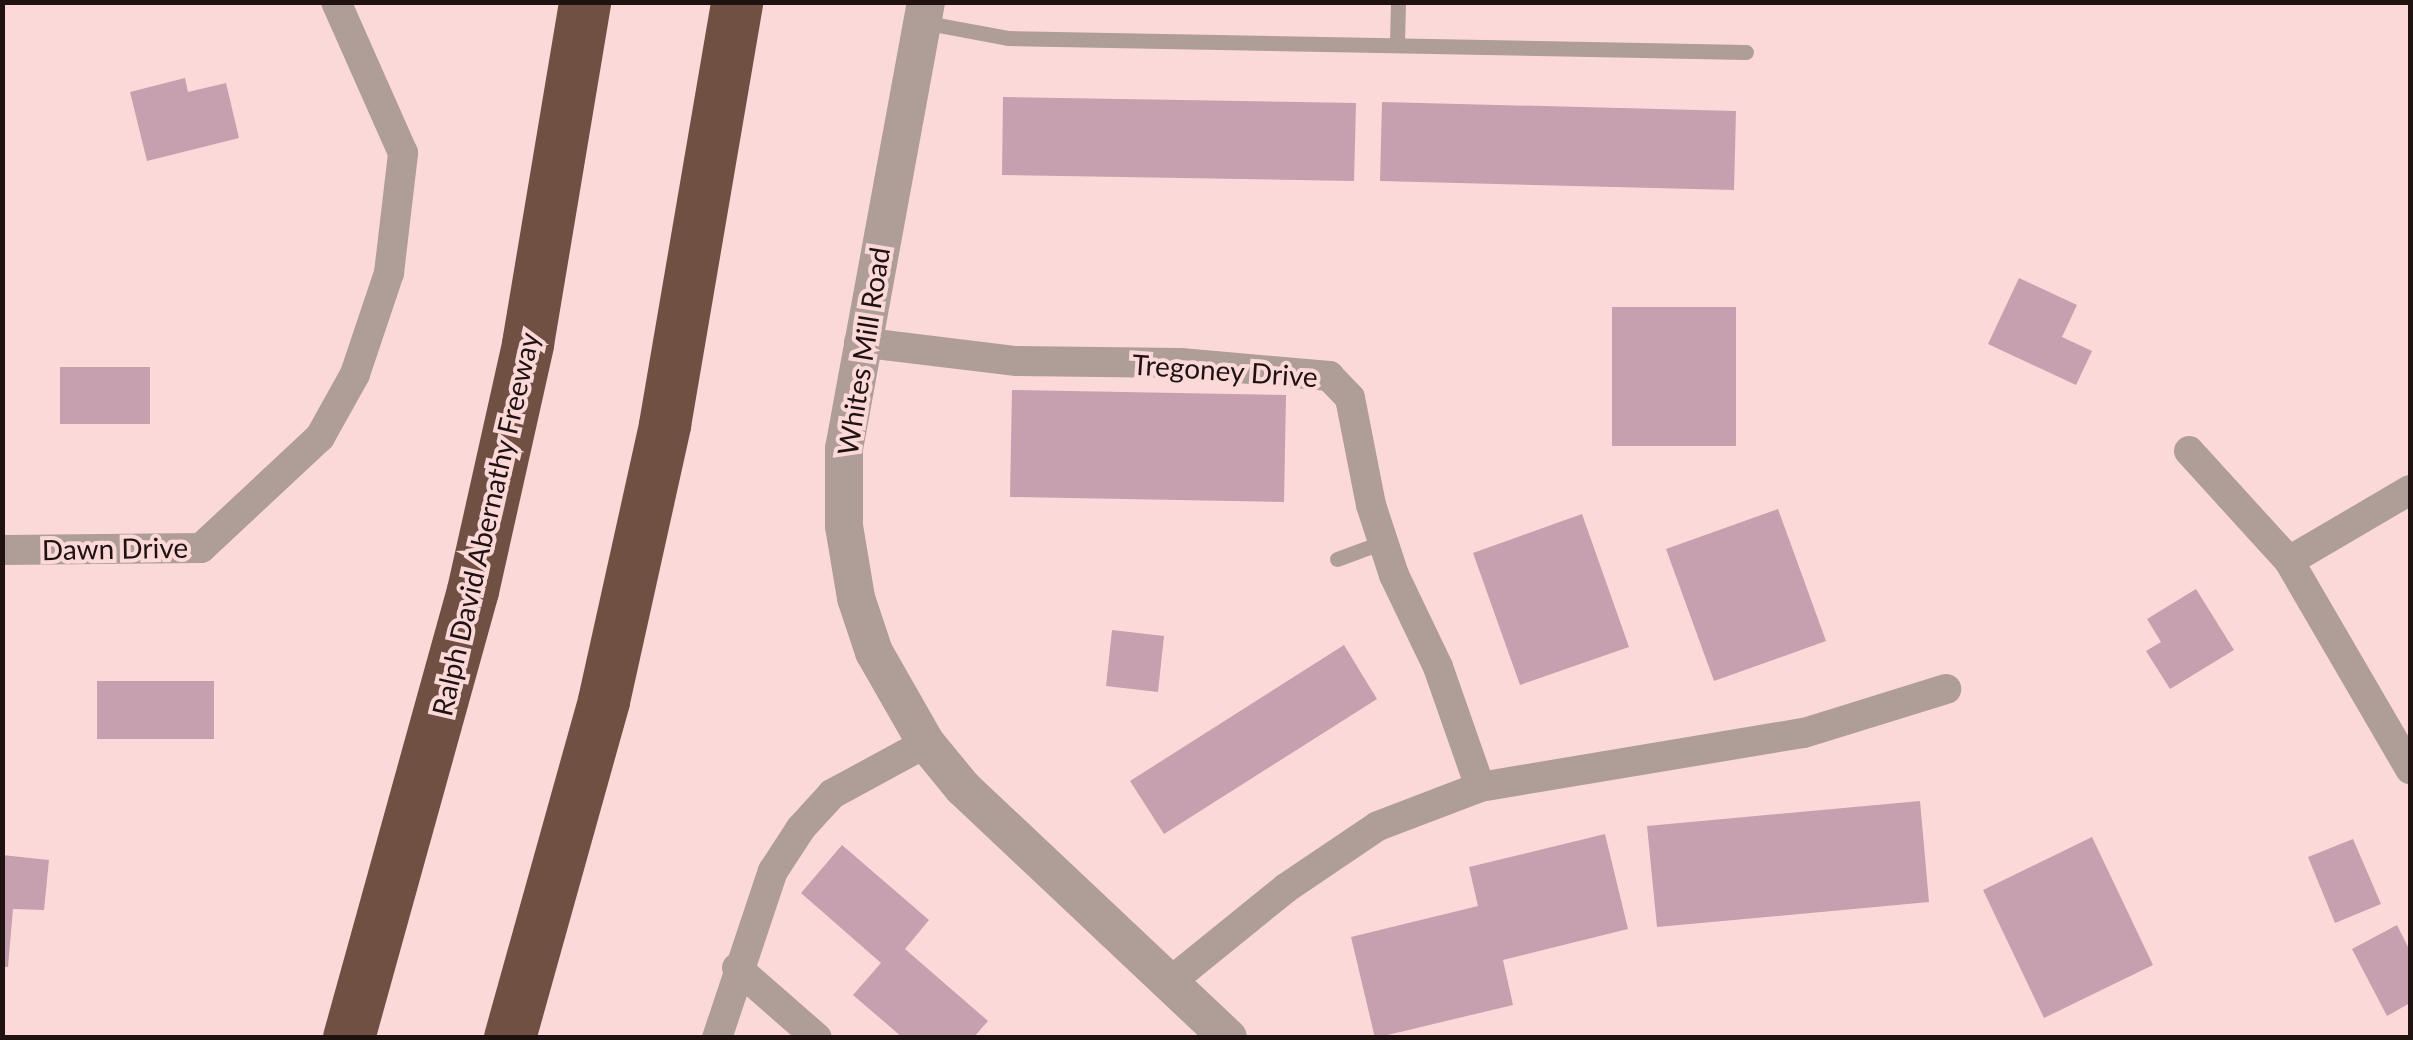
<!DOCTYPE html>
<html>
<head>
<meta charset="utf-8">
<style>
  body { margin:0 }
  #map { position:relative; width:2413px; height:1040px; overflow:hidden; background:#fcd9d9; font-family:Lato,sans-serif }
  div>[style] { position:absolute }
  .building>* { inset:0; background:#c6a0ae }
  .service>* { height:15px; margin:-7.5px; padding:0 7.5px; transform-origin:7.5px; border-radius:7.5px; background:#af9e98 }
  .minor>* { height:30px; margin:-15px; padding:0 15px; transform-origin:15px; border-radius:15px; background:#af9e98 }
  .tertiary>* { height:38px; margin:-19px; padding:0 19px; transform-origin:19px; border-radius:19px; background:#af9e98 }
  .motorway>* { height:52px; margin:-26px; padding:0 26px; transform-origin:26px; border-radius:26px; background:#715044 }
  span { translate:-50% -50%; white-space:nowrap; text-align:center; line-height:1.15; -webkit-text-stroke:8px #fcd9d9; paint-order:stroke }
  .street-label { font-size:28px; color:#211212 }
  .frame { position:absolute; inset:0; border:5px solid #211212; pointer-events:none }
</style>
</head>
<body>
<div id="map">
  <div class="building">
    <i style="clip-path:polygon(185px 78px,188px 92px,226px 83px,239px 138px,147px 161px,130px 92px)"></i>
    <i style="clip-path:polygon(1003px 97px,1356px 103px,1354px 181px,1002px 175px)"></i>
    <i style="clip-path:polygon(1382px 102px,1736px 111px,1734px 190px,1380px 181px)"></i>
    <i style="clip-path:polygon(2019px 278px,2077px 305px,2062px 337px,2092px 351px,2076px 385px,1988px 344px)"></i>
    <i style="clip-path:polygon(1612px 307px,1736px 307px,1736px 446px,1612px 446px)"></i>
    <i style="clip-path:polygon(60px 367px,150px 367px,150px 424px,60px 424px)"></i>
    <i style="clip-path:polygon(1012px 390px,1286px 395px,1284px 502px,1010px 497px)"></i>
    <i style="clip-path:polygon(1778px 509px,1826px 641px,1714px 681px,1666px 549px)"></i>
    <i style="clip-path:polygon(1582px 514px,1629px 647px,1520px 685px,1473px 553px)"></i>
    <i style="clip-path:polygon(2196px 589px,2234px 650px,2170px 689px,2146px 651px,2161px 642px,2147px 619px)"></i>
    <i style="clip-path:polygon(1112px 630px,1164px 636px,1158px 692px,1106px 686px)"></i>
    <i style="clip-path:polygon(1344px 645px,1377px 699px,1164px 834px,1130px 781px)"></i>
    <i style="clip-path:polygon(97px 681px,214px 681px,214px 739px,97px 739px)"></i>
    <i style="clip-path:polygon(1920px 801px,1929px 902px,1657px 927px,1647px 826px)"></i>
    <i style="clip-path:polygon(1605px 834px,1628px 929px,1503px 960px,1513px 1005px,1375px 1038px,1351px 937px,1478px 906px,1469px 867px)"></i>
    <i style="clip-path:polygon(2092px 837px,2153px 965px,2044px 1018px,1983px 890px)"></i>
    <i style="clip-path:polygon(2353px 839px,2381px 904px,2335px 923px,2308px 857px)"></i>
    <i style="clip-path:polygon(842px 845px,929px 920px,905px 949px,988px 1021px,973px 1038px,903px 1038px,853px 995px,881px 963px,801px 893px)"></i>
    <i style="clip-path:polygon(2px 855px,49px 860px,44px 910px,13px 909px,8px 967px,2px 967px)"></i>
    <i style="clip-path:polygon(2397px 925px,2410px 951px,2410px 1003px,2387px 1016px,2352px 949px)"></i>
  </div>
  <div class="service">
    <i style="left:922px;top:22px;width:87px;rotate:10.5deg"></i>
    <i style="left:1008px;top:38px;width:738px;rotate:1.09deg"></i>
    <i style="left:1397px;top:43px;width:41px;rotate:-88.6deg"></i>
    <i style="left:1337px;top:559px;width:49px;rotate:-20.3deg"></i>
  </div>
  <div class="minor">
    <i style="left:859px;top:342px;width:159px;rotate:6.9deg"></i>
    <i style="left:1017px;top:361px;width:164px;rotate:0.7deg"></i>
    <i style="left:1181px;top:363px;width:149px;rotate:5deg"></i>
    <i style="left:1329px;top:376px;width:30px;rotate:46deg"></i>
    <i style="left:1350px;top:398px;width:109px;rotate:78.9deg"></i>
    <i style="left:1371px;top:505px;width:74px;rotate:71.8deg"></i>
    <i style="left:1394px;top:575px;width:102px;rotate:64.4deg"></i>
    <i style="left:1438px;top:667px;width:127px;rotate:70.7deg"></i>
    <i style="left:2189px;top:451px;width:149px;rotate:47.7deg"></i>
    <i style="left:2410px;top:490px;width:140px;rotate:149.6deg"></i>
    <i style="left:2289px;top:561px;width:241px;rotate:59.8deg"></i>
    <i style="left:2px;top:550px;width:199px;rotate:-0.6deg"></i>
    <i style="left:201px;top:548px;width:163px;rotate:-43deg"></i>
    <i style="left:320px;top:437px;width:72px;rotate:-60.9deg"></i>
    <i style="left:355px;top:374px;width:107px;rotate:-71.4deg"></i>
    <i style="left:389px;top:273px;width:121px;rotate:-83.3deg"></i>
    <i style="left:403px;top:153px;width:165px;rotate:-113.9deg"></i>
    <i style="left:737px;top:968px;width:106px;rotate:41.2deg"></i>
    <i style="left:1170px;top:982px;width:149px;rotate:-39deg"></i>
    <i style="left:1286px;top:888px;width:111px;rotate:-34deg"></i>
    <i style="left:1378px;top:826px;width:109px;rotate:-20.9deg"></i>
    <i style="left:1480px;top:787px;width:328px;rotate:-9.5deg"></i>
    <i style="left:1804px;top:733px;width:149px;rotate:-17.2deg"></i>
    <i style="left:717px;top:1038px;width:176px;rotate:-71.5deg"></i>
    <i style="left:773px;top:871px;width:51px;rotate:-56.9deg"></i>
    <i style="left:801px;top:828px;width:46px;rotate:-47.6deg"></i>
    <i style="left:832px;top:794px;width:107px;rotate:-28.5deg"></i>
  </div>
  <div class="tertiary">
    <i style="left:926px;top:2px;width:453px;rotate:100.4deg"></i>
    <i style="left:844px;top:448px;width:78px;rotate:90deg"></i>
    <i style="left:844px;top:526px;width:73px;rotate:80.5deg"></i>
    <i style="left:856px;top:598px;width:57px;rotate:71.6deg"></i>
    <i style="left:874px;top:652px;width:105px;rotate:60.3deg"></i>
    <i style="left:926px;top:743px;width:58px;rotate:50.6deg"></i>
    <i style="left:963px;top:788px;width:364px;rotate:43.3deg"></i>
  </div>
  <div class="motorway">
    <i style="left:349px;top:1038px;width:464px;rotate:-74.5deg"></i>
    <i style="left:473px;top:591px;width:253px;rotate:-77.4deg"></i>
    <i style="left:528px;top:344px;width:347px;rotate:-80.5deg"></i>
    <i style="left:510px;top:1038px;width:350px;rotate:-74.4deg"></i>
    <i style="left:604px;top:701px;width:283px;rotate:-77.5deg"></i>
    <i style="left:665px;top:425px;width:429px;rotate:-80.3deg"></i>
  </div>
  <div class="street-label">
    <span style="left:863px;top:351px;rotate:-81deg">Whites Mill Road</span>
    <span style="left:1225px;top:370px;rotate:4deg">Tregoney Drive</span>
    <span style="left:485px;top:524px;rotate:-77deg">Ralph David Abernathy Freeway</span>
    <span style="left:115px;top:548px;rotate:-1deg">Dawn Drive</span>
  </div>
  <div class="frame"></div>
</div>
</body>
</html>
